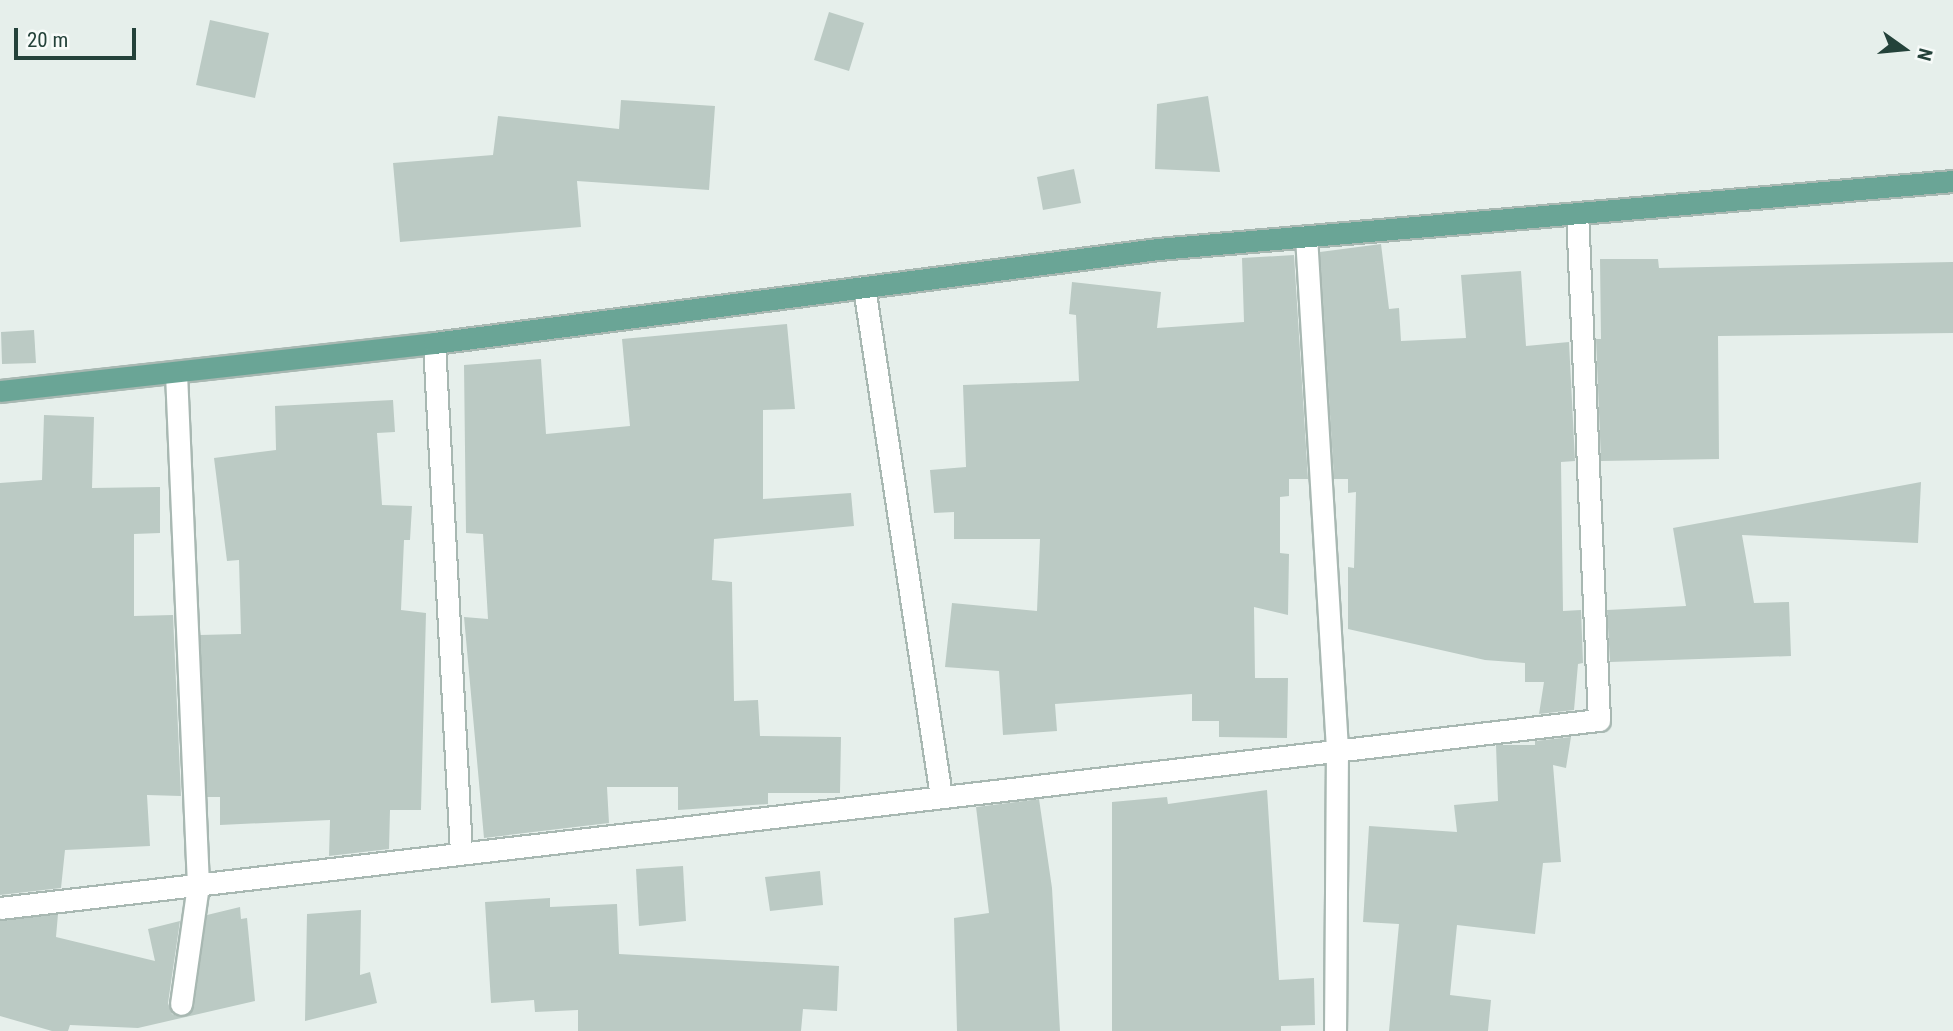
<!DOCTYPE html>
<html>
<head>
<meta charset="utf-8">
<style>
  body { margin:0 }
  #map { position:relative; width:1953px; height:1031px; overflow:hidden; background:#e6efeb; font-family:"Roboto Condensed",sans-serif }
  div>[style] { position:absolute }
  .building>* { inset:0; background:#bbcac4 }
  .roads { filter:drop-shadow(2px 0 #a8b8b2) drop-shadow(-2px 0 #a8b8b2) drop-shadow(0 2px #a8b8b2) drop-shadow(0 -2px #a8b8b2) }
  .minor>* { height:21px; margin:-10.5px; padding:0 10.5px; transform-origin:10.5px; border-radius:10.5px; background:#fff }
  .major>* { height:21px; margin:-10.5px; padding:0 10.5px; transform-origin:10.5px; border-radius:10.5px; background:#6aa596 }
  span { translate:-50% -50%; white-space:nowrap; text-align:center; line-height:1.15; -webkit-text-stroke:5px #f7fbf9; paint-order:stroke }
  .north { position:absolute; left:1869px; top:14px; width:70px; height:70px; -webkit-text-stroke:5px #f7fbf9; paint-order:stroke; rotate:105deg; font-size:19px; font-weight:700; line-height:28px; text-align:center; color:#24423a }
  .north::after { content:''; display:block; margin:auto; width:24px; height:32px; background:#24423a; clip-path:polygon(50% 0,100% 100%,50% 72%,0 100%) }
  .scale { position:absolute; left:14px; top:28px; width:122px; height:32px; box-sizing:border-box; border:4px solid #24423a; border-top:0; padding-left:9px; font-size:21px; line-height:24px; white-space:nowrap; color:#24423a; -webkit-text-stroke:5px #f7fbf9; paint-order:stroke }
</style>
</head>
<body>
<div id="map">
  <div class="building">
    <i style="clip-path:polygon(829px 12px,864px 23px,849px 71px,814px 60px)"></i>
    <i style="clip-path:polygon(210px 20px,269px 33px,255px 98px,196px 85px)"></i>
    <i style="clip-path:polygon(1208px 96px,1220px 172px,1155px 169px,1157px 104px)"></i>
    <i style="clip-path:polygon(621px 100px,715px 106px,709px 190px,577px 181px,581px 227px,400px 242px,393px 163px,493px 155px,498px 116px,619px 129px)"></i>
    <i style="clip-path:polygon(1074px 169px,1081px 203px,1043px 210px,1037px 177px)"></i>
    <i style="clip-path:polygon(1381px 244px,1389px 309px,1399px 308px,1401px 341px,1466px 338px,1461px 275px,1521px 271px,1526px 346px,1569px 342px,1575px 461px,1561px 462px,1563px 611px,1581px 610px,1583px 663px,1578px 664px,1574px 710px,1539px 714px,1544px 682px,1525px 682px,1525px 663px,1485px 660px,1348px 629px,1348px 567px,1354px 568px,1356px 492px,1348px 493px,1348px 479px,1334px 479px,1320px 252px)"></i>
    <i style="clip-path:polygon(1294px 255px,1308px 479px,1289px 479px,1289px 496px,1280px 497px,1280px 553px,1289px 554px,1288px 615px,1254px 607px,1255px 678px,1288px 678px,1287px 738px,1219px 737px,1219px 721px,1192px 721px,1192px 694px,1055px 704px,1057px 731px,1003px 735px,999px 671px,945px 667px,952px 603px,1037px 611px,1040px 539px,954px 539px,954px 512px,934px 513px,930px 470px,966px 467px,963px 385px,1079px 381px,1076px 315px,1069px 314px,1072px 282px,1161px 292px,1157px 328px,1244px 322px,1242px 258px)"></i>
    <i style="clip-path:polygon(1600px 259px,1658px 259px,1659px 268px,1953px 262px,1953px 333px,1718px 336px,1719px 459px,1601px 461px,1596px 339px,1601px 339px)"></i>
    <i style="clip-path:polygon(787px 324px,795px 409px,763px 410px,763px 499px,851px 493px,854px 526px,714px 539px,712px 580px,732px 582px,734px 701px,758px 700px,760px 736px,841px 737px,840px 793px,768px 793px,768px 804px,678px 810px,678px 787px,607px 787px,609px 823px,484px 838px,464px 617px,488px 619px,483px 534px,466px 533px,464px 365px,541px 359px,546px 434px,630px 426px,622px 339px)"></i>
    <i style="clip-path:polygon(34px 330px,36px 363px,2px 364px,1px 332px)"></i>
    <i style="clip-path:polygon(393px 400px,395px 432px,377px 433px,382px 505px,412px 506px,410px 540px,404px 540px,401px 610px,426px 613px,421px 810px,390px 810px,389px 849px,329px 856px,330px 820px,220px 825px,220px 797px,207px 797px,200px 635px,241px 634px,239px 560px,227px 561px,214px 458px,276px 450px,275px 406px)"></i>
    <i style="clip-path:polygon(44px 415px,94px 417px,92px 488px,160px 487px,160px 533px,134px 534px,134px 616px,173px 615px,181px 796px,147px 795px,150px 846px,65px 850px,61px 888px,0 895px,0 483px,42px 480px)"></i>
    <i style="clip-path:polygon(1921px 482px,1918px 543px,1742px 535px,1754px 603px,1789px 602px,1791px 656px,1610px 662px,1607px 610px,1686px 606px,1673px 528px)"></i>
    <i style="clip-path:polygon(1571px 737px,1566px 768px,1553px 765px,1561px 862px,1543px 863px,1535px 934px,1457px 925px,1450px 995px,1491px 1000px,1488px 1031px,1389px 1031px,1399px 924px,1363px 922px,1369px 826px,1457px 832px,1454px 805px,1498px 801px,1496px 745px,1535px 745px,1535px 741px)"></i>
    <i style="clip-path:polygon(1267px 790px,1279px 980px,1314px 978px,1315px 1025px,1281px 1026px,1281px 1031px,1112px 1031px,1112px 802px,1167px 797px,1168px 804px)"></i>
    <i style="clip-path:polygon(1039px 799px,1052px 888px,1060px 1031px,957px 1031px,954px 918px,989px 913px,976px 807px)"></i>
    <i style="clip-path:polygon(683px 866px,686px 921px,639px 926px,636px 869px)"></i>
    <i style="clip-path:polygon(820px 871px,823px 905px,770px 911px,765px 877px)"></i>
    <i style="clip-path:polygon(550px 898px,550px 907px,617px 904px,619px 954px,839px 966px,837px 1011px,803px 1009px,801px 1031px,578px 1031px,578px 1010px,535px 1012px,534px 1000px,491px 1003px,485px 902px)"></i>
    <i style="clip-path:polygon(240px 907px,241px 919px,247px 918px,255px 1001px,138px 1028px,70px 1025px,68px 1031px,52px 1031px,0 1016px,0 921px,58px 914px,56px 937px,155px 961px,148px 929px,180px 921px,168px 1003px,172px 1014px,180px 1017px,194px 1007px,207px 915px)"></i>
    <i style="clip-path:polygon(361px 910px,360px 975px,370px 972px,377px 1003px,305px 1021px,307px 914px)"></i>
  </div>
  <div class="roads">
    <div class="minor">
      <i style="left:1306px;top:236px;width:514px;rotate:86.54deg"></i>
      <i style="left:1337px;top:749px;width:282px;rotate:90.4deg"></i>
      <i style="left:864px;top:287px;width:515px;rotate:81.4deg"></i>
      <i style="left:434px;top:343px;width:511px;rotate:86.97deg"></i>
      <i style="left:176px;top:373px;width:512px;rotate:87.54deg"></i>
      <i style="left:198px;top:885px;width:120px;rotate:98.1deg"></i>
      <i style="left:0;top:908px;width:1610px;rotate:-6.71deg"></i>
      <i style="left:1599px;top:720px;width:507px;rotate:-92.48deg"></i>
    </div>
    <div class="major">
      <i style="left:0;top:391px;width:437px;rotate:-6.3deg"></i>
      <i style="left:434px;top:343px;width:730px;rotate:-7.4deg"></i>
      <i style="left:1158px;top:249px;width:798px;rotate:-4.89deg"></i>
    </div>
  </div>
  <div class="north">N</div>
  <div class="scale">20 m</div>
</div>
</body>
</html>
